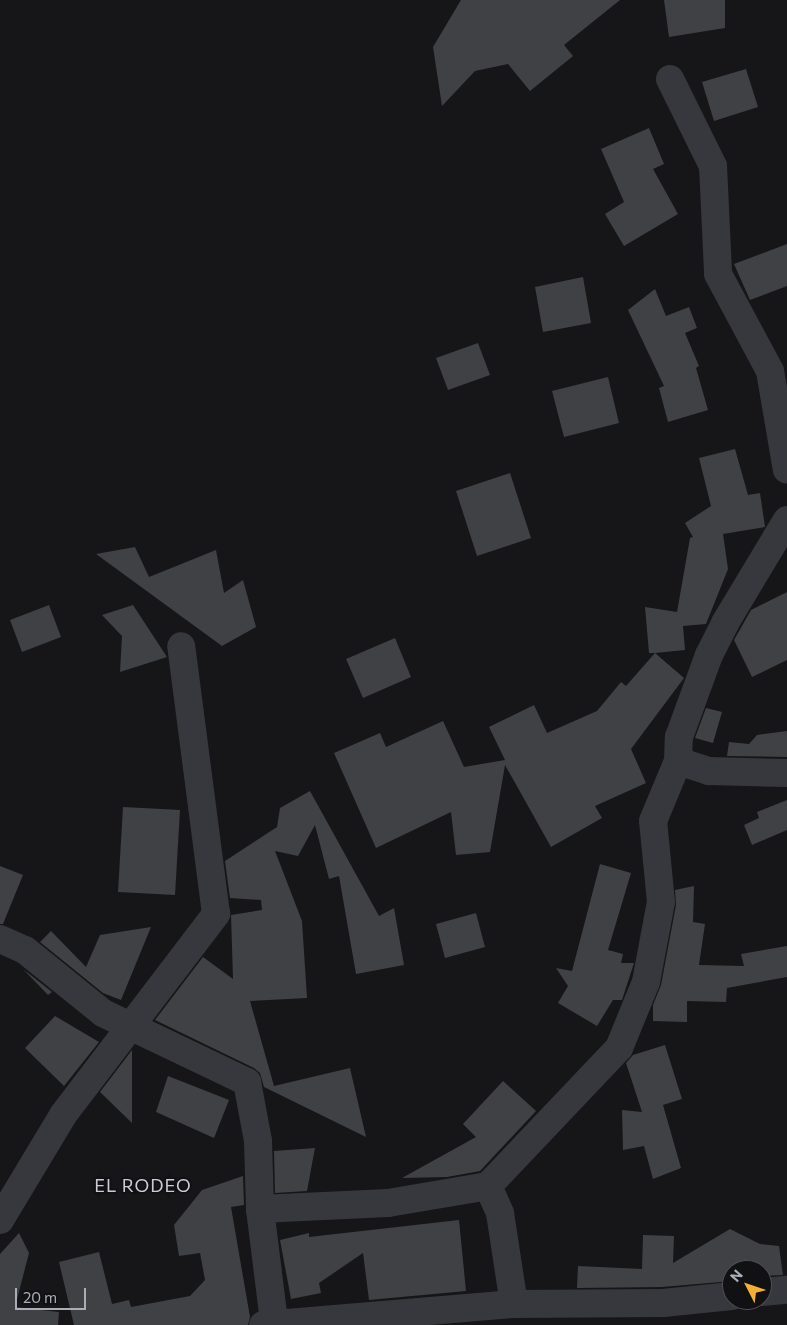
<!DOCTYPE html>
<html>
<head>
<meta charset="utf-8">
<style>
  body { margin:0 }
  #map { position:relative; width:787px; height:1325px; overflow:hidden; background:#161618; font-family:Commissioner,sans-serif }
  div>[style] { position:absolute }
  .building>* { inset:0; background:#404145 }
  .minor>* { height:28px; margin:-14px; padding:0 14px; transform-origin:14px; border-radius:14px; background:#37383d }
  span { translate:-50% -50%; white-space:nowrap; text-align:center; line-height:1.15; -webkit-text-stroke:4px #111113; paint-order:stroke }
  .quarter-label { font-size:18px; color:#c9ccd4; letter-spacing:1px }
  .north { position:absolute; left:722px; top:1260px; width:50px; height:50px; box-sizing:border-box; background:#111113; border:1px solid #4d4f55; border-radius:50%; rotate:311deg; font-size:14px; font-weight:700; line-height:20px; text-align:center; color:#a8adb8 }
  .north::after { content:''; display:block; margin:auto; width:18px; height:22px; background:#f2b134; clip-path:polygon(50% 0,100% 100%,50% 72%,0 100%) }
  .scale { position:absolute; left:15px; top:1288px; width:71px; height:22px; box-sizing:border-box; border:2px solid #a8adb8; border-top:0; padding-left:6px; font-size:15px; line-height:18px; white-space:nowrap; color:#a8adb8; -webkit-text-stroke:4px #111113; paint-order:stroke }
</style>
</head>
<body>
<div id="map">
  <div class="building">
    <i style="clip-path:polygon(461px 0,620px 0,564px 45px,573px 56px,530px 91px,508px 64px,475px 71px,442px 106px,433px 47px)"></i>
    <i style="clip-path:polygon(664px 0,725px 0,725px 28px,669px 37px)"></i>
    <i style="clip-path:polygon(746px 69px,758px 107px,714px 121px,702px 82px)"></i>
    <i style="clip-path:polygon(649px 128px,664px 164px,653px 169px,678px 214px,624px 246px,605px 214px,624px 202px,601px 149px)"></i>
    <i style="clip-path:polygon(787px 244px,787px 286px,750px 300px,734px 264px)"></i>
    <i style="clip-path:polygon(583px 277px,591px 323px,543px 332px,535px 287px)"></i>
    <i style="clip-path:polygon(655px 289px,666px 316px,689px 307px,697px 328px,685px 333px,699px 366px,696px 368px,708px 410px,668px 422px,659px 388px,664px 386px,628px 310px)"></i>
    <i style="clip-path:polygon(478px 343px,490px 375px,448px 390px,436px 358px)"></i>
    <i style="clip-path:polygon(608px 377px,619px 423px,564px 437px,552px 391px)"></i>
    <i style="clip-path:polygon(735px 449px,748px 495px,760px 493px,765px 527px,723px 534px,728px 569px,706px 624px,683px 626px,685px 650px,655px 653px,684px 678px,631px 749px,646px 783px,595px 806px,602px 818px,551px 847px,505px 765px,490px 852px,456px 855px,451px 812px,376px 848px,334px 753px,380px 733px,386px 747px,443px 721px,464px 767px,505px 760px,489px 727px,534px 705px,547px 733px,597px 711px,621px 682px,626px 686px,655px 653px,649px 653px,645px 607px,677px 612px,690px 538px,693px 537px,685px 523px,711px 506px,699px 458px)"></i>
    <i style="clip-path:polygon(510px 473px,531px 538px,477px 556px,456px 491px)"></i>
    <i style="clip-path:polygon(135px 547px,149px 577px,216px 550px,224px 593px,243px 580px,256px 627px,222px 646px,96px 554px)"></i>
    <i style="clip-path:polygon(787px 592px,787px 660px,752px 677px,734px 640px,751px 610px)"></i>
    <i style="clip-path:polygon(49px 605px,61px 637px,22px 652px,10px 620px)"></i>
    <i style="clip-path:polygon(133px 605px,167px 657px,120px 672px,122px 636px,102px 615px)"></i>
    <i style="clip-path:polygon(395px 638px,411px 677px,363px 698px,346px 659px)"></i>
    <i style="clip-path:polygon(706px 708px,722px 712px,713px 743px,695px 738px)"></i>
    <i style="clip-path:polygon(787px 731px,787px 757px,727px 756px,729px 742px,749px 744px,757px 735px)"></i>
    <i style="clip-path:polygon(310px 791px,379px 916px,394px 908px,404px 965px,356px 974px,339px 876px,329px 879px,315px 825px,298px 856px,275px 851px,302px 921px,307px 998px,250px 1001px,274px 1086px,350px 1068px,366px 1137px,264px 1087px,260px 1073px,254px 1068px,155px 1020px,203px 957px,233px 979px,231px 915px,262px 910px,261px 900px,230px 898px,225px 861px,277px 827px,280px 808px)"></i>
    <i style="clip-path:polygon(787px 800px,787px 830px,752px 845px,744px 825px,759px 818px,757px 812px)"></i>
    <i style="clip-path:polygon(123px 807px,180px 810px,175px 895px,118px 892px)"></i>
    <i style="clip-path:polygon(600px 864px,631px 873px,608px 950px,623px 954px,621px 963px,634px 963px,622px 1000px,613px 1000px,597px 1026px,558px 1003px,568px 986px,556px 968px,572px 971px)"></i>
    <i style="clip-path:polygon(0 866px,23px 875px,3px 924px,0 924px)"></i>
    <i style="clip-path:polygon(694px 886px,693px 922px,705px 924px,699px 965px,744px 966px,741px 954px,787px 946px,787px 977px,727px 988px,726px 1002px,687px 1001px,687px 1022px,653px 1021px,653px 1005px,661px 985px,676px 905px,675px 890px)"></i>
    <i style="clip-path:polygon(476px 913px,485px 947px,445px 958px,436px 924px)"></i>
    <i style="clip-path:polygon(151px 927px,121px 1000px,103px 993px,40px 942px,51px 931px,86px 967px,100px 935px)"></i>
    <i style="clip-path:polygon(23px 969px,52px 992px,48px 995px)"></i>
    <i style="clip-path:polygon(55px 1016px,99px 1042px,64px 1086px,25px 1048px)"></i>
    <i style="clip-path:polygon(665px 1045px,682px 1099px,663px 1105px,681px 1168px,653px 1179px,644px 1146px,623px 1150px,622px 1110px,642px 1112px,626px 1063px,633px 1055px)"></i>
    <i style="clip-path:polygon(132px 1050px,132px 1123px,100px 1092px)"></i>
    <i style="clip-path:polygon(168px 1076px,229px 1100px,214px 1138px,156px 1112px)"></i>
    <i style="clip-path:polygon(503px 1081px,536px 1111px,480px 1171px,447px 1177px,402px 1178px,476px 1137px,463px 1124px)"></i>
    <i style="clip-path:polygon(315px 1148px,307px 1191px,275px 1193px,274px 1151px)"></i>
    <i style="clip-path:polygon(243px 1176px,244px 1205px,231px 1207px,250px 1317px,248px 1325px,74px 1325px,59px 1262px,99px 1252px,112px 1304px,129px 1300px,131px 1307px,190px 1296px,205px 1280px,200px 1253px,179px 1256px,174px 1225px,202px 1190px)"></i>
    <i style="clip-path:polygon(459px 1220px,466px 1291px,369px 1300px,363px 1253px,319px 1283px,321px 1293px,291px 1299px,280px 1240px,309px 1233px,309px 1237px)"></i>
    <i style="clip-path:polygon(730px 1229px,760px 1244px,779px 1246px,783px 1275px,762px 1276px,762px 1270px,732px 1270px,732px 1281px,662px 1287px,577px 1288px,578px 1266px,642px 1269px,643px 1235px,674px 1236px,673px 1263px)"></i>
    <i style="clip-path:polygon(19px 1233px,29px 1253px,15px 1307px,59px 1312px,58px 1325px,0 1325px,0 1254px)"></i>
  </div>
  <div class="minor">
    <i style="left:670px;top:79px;width:97px;rotate:63.7deg"></i>
    <i style="left:713px;top:166px;width:108px;rotate:87.3deg"></i>
    <i style="left:718px;top:274px;width:110px;rotate:61.8deg"></i>
    <i style="left:770px;top:371px;width:100px;rotate:80.3deg"></i>
    <i style="left:678px;top:761px;width:33px;rotate:18deg"></i>
    <i style="left:709px;top:771px;width:78px;rotate:1.5deg"></i>
    <i style="left:0;top:939px;width:27px;rotate:24deg"></i>
    <i style="left:25px;top:950px;width:100px;rotate:38.9deg"></i>
    <i style="left:103px;top:1013px;width:160px;rotate:25.6deg"></i>
    <i style="left:247px;top:1082px;width:60px;rotate:79.4deg"></i>
    <i style="left:258px;top:1141px;width:68px;rotate:88.3deg"></i>
    <i style="left:260px;top:1209px;width:114px;rotate:82.9deg"></i>
    <i style="left:488px;top:1186px;width:30px;rotate:66deg"></i>
    <i style="left:500px;top:1213px;width:92px;rotate:81.3deg"></i>
    <i style="left:260px;top:1209px;width:128px;rotate:-2.7deg"></i>
    <i style="left:388px;top:1203px;width:101px;rotate:-9.6deg"></i>
    <i style="left:488px;top:1186px;width:190px;rotate:-46.5deg"></i>
    <i style="left:619px;top:1048px;width:71px;rotate:-67.8deg"></i>
    <i style="left:646px;top:982px;width:81px;rotate:-79.4deg"></i>
    <i style="left:661px;top:902px;width:81px;rotate:-95.6deg"></i>
    <i style="left:653px;top:821px;width:65px;rotate:-67.4deg"></i>
    <i style="left:678px;top:761px;width:24px;rotate:-88deg"></i>
    <i style="left:679px;top:737px;width:87px;rotate:-69.9deg"></i>
    <i style="left:709px;top:655px;width:36px;rotate:-63deg"></i>
    <i style="left:725px;top:623px;width:120px;rotate:-59deg"></i>
    <i style="left:0;top:1220px;width:122px;rotate:-59deg"></i>
    <i style="left:63px;top:1115px;width:253px;rotate:-52.7deg"></i>
    <i style="left:216px;top:914px;width:270px;rotate:-97.4deg"></i>
    <i style="left:762px;top:1292px;width:25px;rotate:-5deg"></i>
    <i style="left:263px;top:1325px;width:252px;rotate:-4.8deg"></i>
    <i style="left:514px;top:1304px;width:149px;rotate:-0.4deg"></i>
    <i style="left:663px;top:1303px;width:69px;rotate:-5.8deg"></i>
  </div>
  <div class="quarter-label">
    <span style="left:143px;top:1185px">EL RODEO</span>
  </div>
  <div class="north">N</div>
  <div class="scale">20 m</div>
</div>
</body>
</html>
